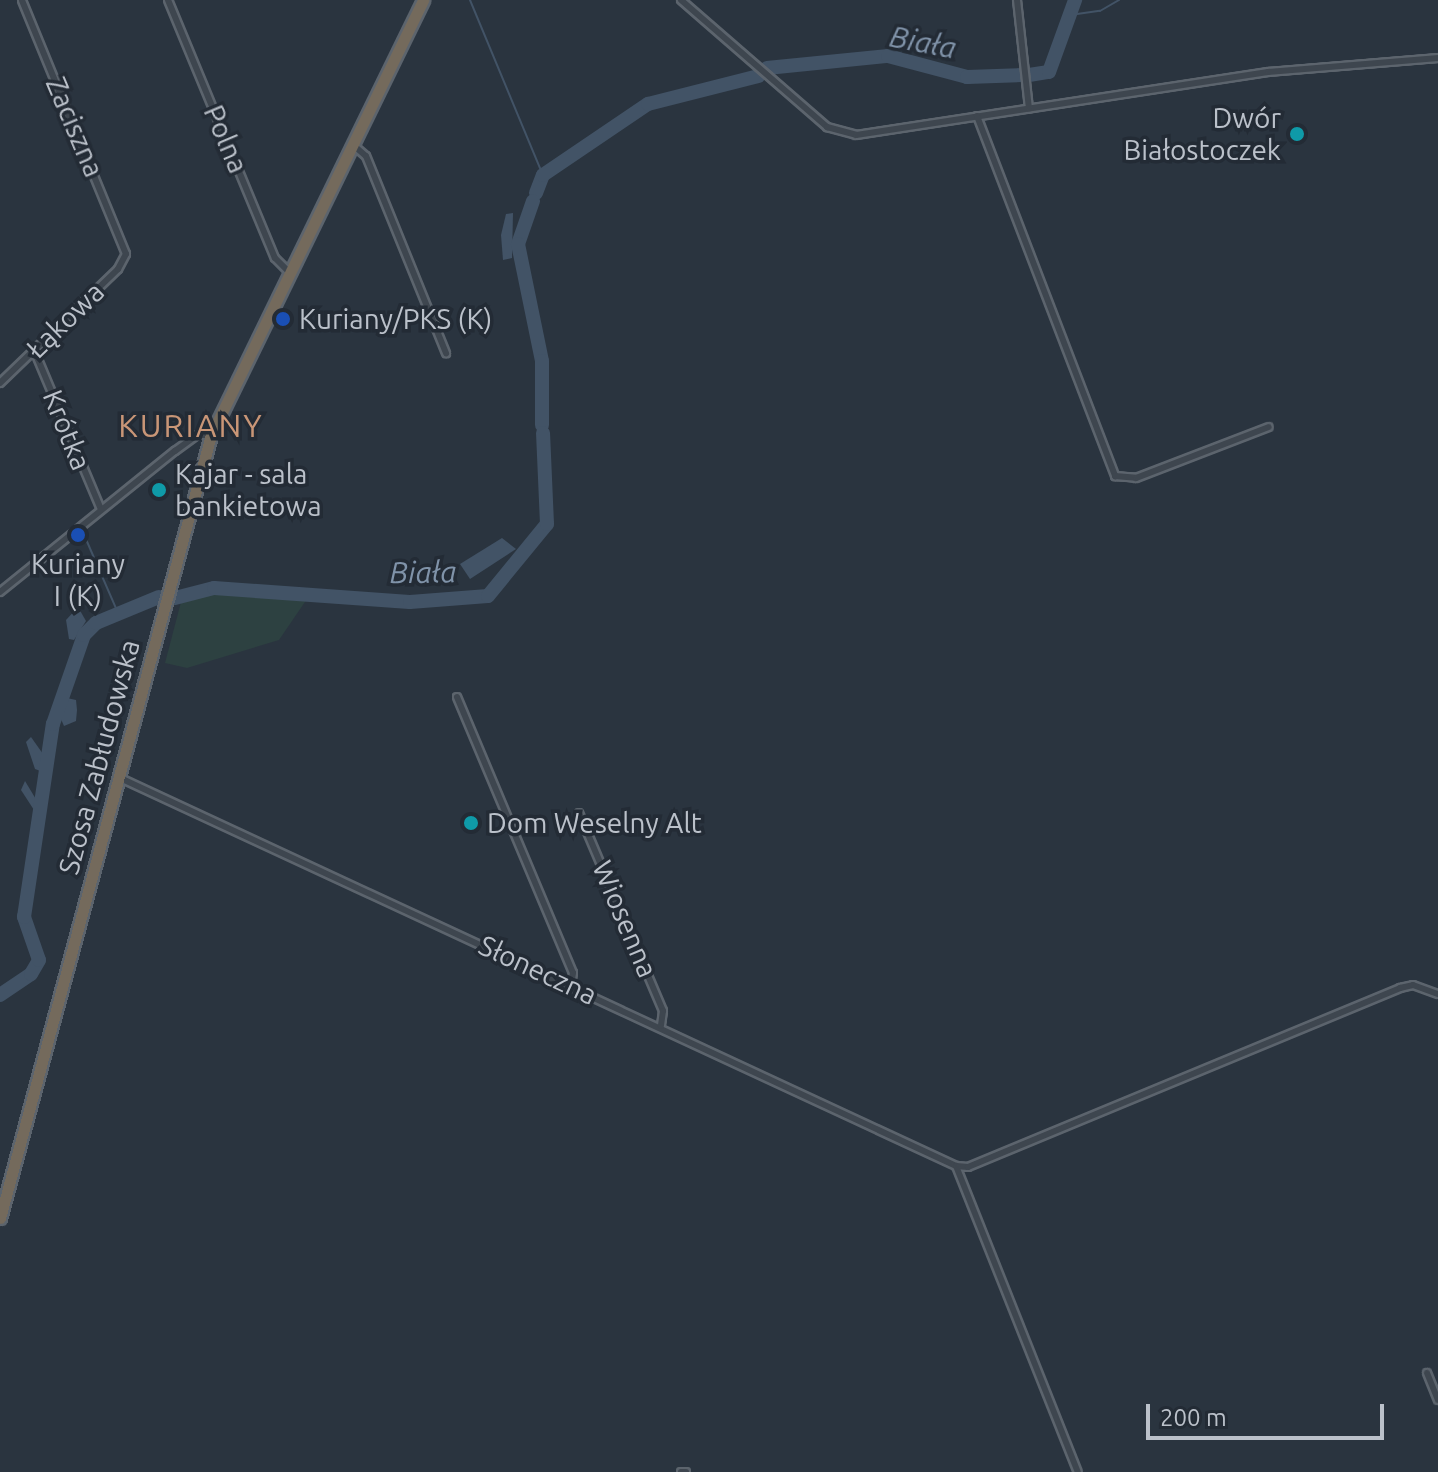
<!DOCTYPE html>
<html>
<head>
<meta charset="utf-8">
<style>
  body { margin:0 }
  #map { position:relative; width:1438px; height:1472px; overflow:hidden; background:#2a343f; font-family:Ubuntu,sans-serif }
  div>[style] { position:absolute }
  .green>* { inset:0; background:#2d4141 }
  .water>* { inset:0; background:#425366 }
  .stream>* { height:2px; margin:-1px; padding:0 1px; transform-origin:1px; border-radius:1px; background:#425366 }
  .river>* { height:14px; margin:-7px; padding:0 7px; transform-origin:7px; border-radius:7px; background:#425366 }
  .roads { filter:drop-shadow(2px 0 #5c646d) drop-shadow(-2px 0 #5c646d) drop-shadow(0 2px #5c646d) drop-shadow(0 -2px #5c646d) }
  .street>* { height:6px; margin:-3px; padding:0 3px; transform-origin:3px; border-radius:3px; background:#3e464f }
  .highway>* { height:11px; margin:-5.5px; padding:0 5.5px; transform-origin:5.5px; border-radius:5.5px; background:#746a5c }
  .dots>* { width:22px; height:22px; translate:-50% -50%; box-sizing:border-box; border:4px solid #232b35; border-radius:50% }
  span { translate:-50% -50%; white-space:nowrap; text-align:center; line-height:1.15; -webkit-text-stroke:7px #232b35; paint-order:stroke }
  .poi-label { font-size:28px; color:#bbc1ca }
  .right { translate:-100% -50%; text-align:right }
  .left { translate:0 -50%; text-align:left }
  .street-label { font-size:28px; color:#bbc1ca }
  .water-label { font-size:30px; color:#8093a9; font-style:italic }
  .quarter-label { font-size:32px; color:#c99677; letter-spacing:2px }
  .scale { position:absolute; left:1146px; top:1404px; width:238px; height:36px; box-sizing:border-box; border:4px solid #bbc1ca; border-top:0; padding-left:10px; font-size:24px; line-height:28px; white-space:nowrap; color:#bbc1ca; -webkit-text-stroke:6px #232b35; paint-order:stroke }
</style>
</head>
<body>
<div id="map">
  <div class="green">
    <i style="clip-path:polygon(266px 592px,307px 599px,279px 640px,187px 668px,165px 663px,181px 602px,208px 593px)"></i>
  </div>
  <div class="water">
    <i style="clip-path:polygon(513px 213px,512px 258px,503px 260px,501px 235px,506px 214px)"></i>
    <i style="clip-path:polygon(502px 538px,516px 549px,470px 579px,460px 564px)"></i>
    <i style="clip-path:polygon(78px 607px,86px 621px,74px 640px,69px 639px,66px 620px)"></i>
    <i style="clip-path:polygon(67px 698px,76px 700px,77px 710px,76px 721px,64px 726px,60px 717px)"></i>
    <i style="clip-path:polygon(31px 737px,43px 754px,43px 772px,35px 769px,26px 742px)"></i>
    <i style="clip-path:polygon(25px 781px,37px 801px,34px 810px,21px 790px)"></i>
  </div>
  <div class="stream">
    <i style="left:470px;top:0;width:190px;rotate:67.4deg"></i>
    <i style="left:1070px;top:15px;width:30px;rotate:-8deg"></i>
    <i style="left:1100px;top:11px;width:22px;rotate:-30deg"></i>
    <i style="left:85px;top:537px;width:83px;rotate:66.5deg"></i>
  </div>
  <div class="river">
    <i style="left:767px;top:68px;width:122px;rotate:-5.7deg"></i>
    <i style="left:888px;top:56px;width:82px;rotate:14.9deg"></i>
    <i style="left:967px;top:77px;width:54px;rotate:-2.1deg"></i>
    <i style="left:1029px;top:75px;width:20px;rotate:-9deg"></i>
    <i style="left:1049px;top:72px;width:77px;rotate:-70.1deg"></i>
    <i style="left:536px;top:193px;width:19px;rotate:-69deg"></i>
    <i style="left:543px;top:175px;width:127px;rotate:-34.1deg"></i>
    <i style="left:648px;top:104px;width:114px;rotate:-14.2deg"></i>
    <i style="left:533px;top:201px;width:46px;rotate:109.2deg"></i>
    <i style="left:518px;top:244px;width:119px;rotate:78.4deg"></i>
    <i style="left:542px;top:361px;width:64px;rotate:90deg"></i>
    <i style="left:175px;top:598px;width:40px;rotate:-14.4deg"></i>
    <i style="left:214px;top:588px;width:196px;rotate:4.1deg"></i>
    <i style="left:410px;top:602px;width:78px;rotate:-4.4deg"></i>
    <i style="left:488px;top:596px;width:93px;rotate:-50.7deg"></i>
    <i style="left:547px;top:524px;width:91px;rotate:-92.5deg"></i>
    <i style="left:0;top:995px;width:37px;rotate:-34deg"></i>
    <i style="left:31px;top:974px;width:16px;rotate:-60deg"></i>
    <i style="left:39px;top:960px;width:46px;rotate:-109.2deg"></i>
    <i style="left:24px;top:917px;width:195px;rotate:-81.5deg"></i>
    <i style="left:53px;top:724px;width:94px;rotate:-70.8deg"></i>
    <i style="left:84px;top:635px;width:17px;rotate:-45deg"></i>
    <i style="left:96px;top:623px;width:68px;rotate:-22.4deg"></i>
  </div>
  <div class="roads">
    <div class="street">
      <i style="left:168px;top:0;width:279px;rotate:67.5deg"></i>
      <i style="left:275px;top:258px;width:20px;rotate:45deg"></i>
      <i style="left:681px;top:0;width:194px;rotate:41deg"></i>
      <i style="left:827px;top:127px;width:30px;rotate:15deg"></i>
      <i style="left:856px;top:135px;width:417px;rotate:-8.7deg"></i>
      <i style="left:1268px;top:72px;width:171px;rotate:-4.7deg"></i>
      <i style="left:1017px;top:0;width:109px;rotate:83.7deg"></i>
      <i style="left:977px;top:116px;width:386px;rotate:69deg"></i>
      <i style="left:1115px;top:476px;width:21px;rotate:5deg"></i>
      <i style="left:1136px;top:478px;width:142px;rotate:-21deg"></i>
      <i style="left:352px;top:144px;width:18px;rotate:41deg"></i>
      <i style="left:366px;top:156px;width:213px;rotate:67.9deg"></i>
      <i style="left:34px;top:350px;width:173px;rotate:67.2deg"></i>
      <i style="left:0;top:383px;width:164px;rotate:-44deg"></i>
      <i style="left:118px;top:269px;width:17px;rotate:-62deg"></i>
      <i style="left:126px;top:254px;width:274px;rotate:-112.3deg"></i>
      <i style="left:0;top:592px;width:225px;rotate:-38.9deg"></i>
      <i style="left:175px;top:451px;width:27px;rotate:-36deg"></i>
      <i style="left:197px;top:435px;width:14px"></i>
      <i style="left:457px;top:697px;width:299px;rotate:67.2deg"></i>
      <i style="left:573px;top:973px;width:13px;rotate:99deg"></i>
      <i style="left:118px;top:777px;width:924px;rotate:24.9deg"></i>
      <i style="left:956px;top:1166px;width:12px;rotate:5deg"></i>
      <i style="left:968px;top:1167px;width:468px;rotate:-22.5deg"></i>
      <i style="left:1400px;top:988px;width:13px;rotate:-13deg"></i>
      <i style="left:1413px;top:985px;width:27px;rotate:20deg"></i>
      <i style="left:579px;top:813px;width:215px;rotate:67deg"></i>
      <i style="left:663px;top:1011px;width:15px;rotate:98deg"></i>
      <i style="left:956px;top:1166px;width:329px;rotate:68.3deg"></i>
      <i style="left:1427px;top:1373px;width:29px;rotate:68deg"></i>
      <i style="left:681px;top:1472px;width:5px"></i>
    </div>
    <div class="highway">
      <i style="left:0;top:1218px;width:811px;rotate:-74.92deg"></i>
      <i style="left:211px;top:435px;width:484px;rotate:-64deg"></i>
    </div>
  </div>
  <div class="dots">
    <i style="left:1297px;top:134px;background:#0f9aa8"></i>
    <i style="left:283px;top:319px;background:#1a4fb4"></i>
    <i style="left:159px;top:490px;background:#0f9aa8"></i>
    <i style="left:78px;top:535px;background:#1a4fb4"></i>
    <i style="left:471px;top:823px;background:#0f9aa8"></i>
  </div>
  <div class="poi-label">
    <span class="right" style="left:1281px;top:134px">Dwór<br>Białostoczek</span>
    <span class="left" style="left:299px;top:319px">Kuriany/PKS (K)</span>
    <span class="left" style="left:175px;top:490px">Kajar - sala<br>bankietowa</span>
    <span style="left:78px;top:580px">Kuriany<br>I (K)</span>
    <span class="left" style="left:487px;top:823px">Dom Weselny Alt</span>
  </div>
  <div class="street-label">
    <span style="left:75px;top:127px;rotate:67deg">Zaciszna</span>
    <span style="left:226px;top:139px;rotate:67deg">Polna</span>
    <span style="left:65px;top:320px;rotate:-44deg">Łąkowa</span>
    <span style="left:67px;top:430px;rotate:68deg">Krótka</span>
    <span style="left:99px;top:757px;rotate:-75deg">Szosa Zabłudowska</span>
    <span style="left:625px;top:919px;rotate:67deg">Wiosenna</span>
    <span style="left:538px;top:970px;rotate:25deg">Słoneczna</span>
  </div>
  <div class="water-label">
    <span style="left:923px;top:42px;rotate:11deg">Biała</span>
    <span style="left:423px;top:572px;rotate:-1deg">Biała</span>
  </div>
  <div class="quarter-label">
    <span style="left:191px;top:425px">KURIANY</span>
  </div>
  <div class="scale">200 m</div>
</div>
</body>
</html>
